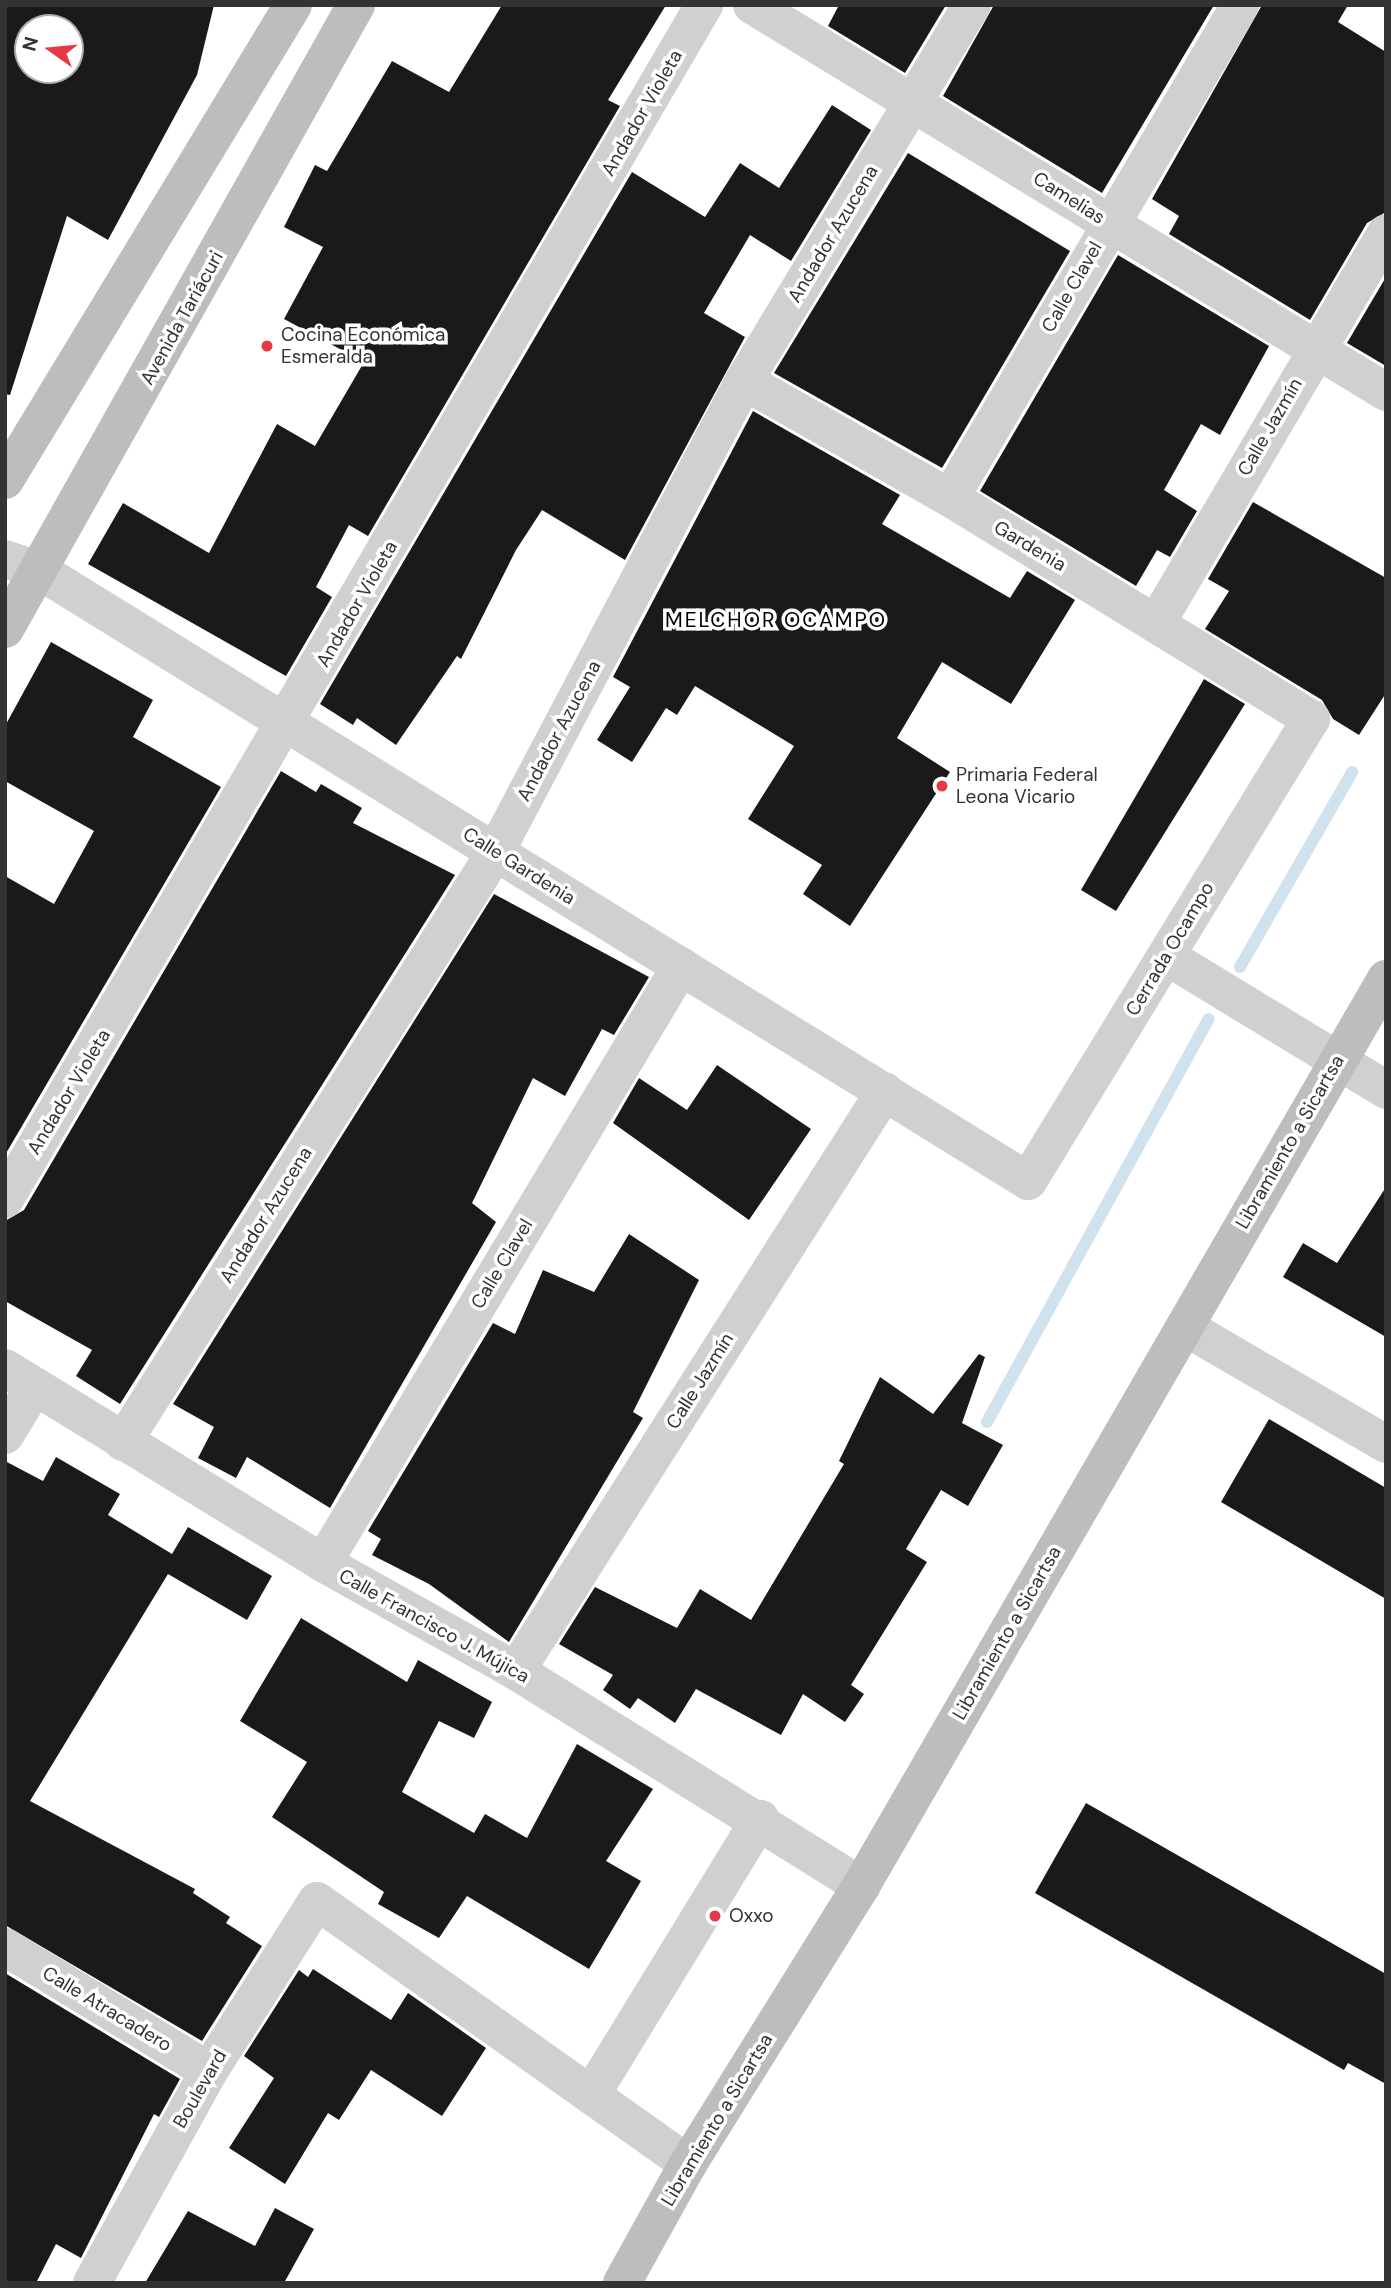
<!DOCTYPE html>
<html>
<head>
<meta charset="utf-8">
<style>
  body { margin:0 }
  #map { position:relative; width:1391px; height:2288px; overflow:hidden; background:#fff; font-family:"DM Sans",sans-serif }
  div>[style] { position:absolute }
  .stream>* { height:12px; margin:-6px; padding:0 6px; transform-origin:6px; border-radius:6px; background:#cfe2ee }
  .building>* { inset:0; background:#1a1a1a }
  .street>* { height:38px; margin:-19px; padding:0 19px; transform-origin:19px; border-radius:19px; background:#d0d0d0 }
  .secondary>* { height:38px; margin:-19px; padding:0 19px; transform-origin:19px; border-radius:19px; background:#bdbdbd }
  .dots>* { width:19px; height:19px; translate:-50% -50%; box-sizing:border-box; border:4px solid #fff; border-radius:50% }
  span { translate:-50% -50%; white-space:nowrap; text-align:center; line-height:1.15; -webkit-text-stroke:7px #fff; paint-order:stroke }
  .street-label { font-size:19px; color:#333 }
  .poi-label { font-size:19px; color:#333 }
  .left { translate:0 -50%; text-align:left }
  .neighbourhood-label { font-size:21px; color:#000; letter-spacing:2px }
  .frame { position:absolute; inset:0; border:7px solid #333; pointer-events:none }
  .north { position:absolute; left:14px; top:14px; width:70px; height:70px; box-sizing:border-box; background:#fff; border:2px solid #adadad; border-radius:50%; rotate:285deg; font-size:19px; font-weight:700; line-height:28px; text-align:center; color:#333 }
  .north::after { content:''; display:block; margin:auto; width:24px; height:32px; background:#e63946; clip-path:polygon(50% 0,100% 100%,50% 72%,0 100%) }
</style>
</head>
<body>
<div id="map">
  <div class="stream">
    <i style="left:1240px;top:967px;width:225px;rotate:-60.1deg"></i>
    <i style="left:987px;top:1422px;width:460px;rotate:-61.2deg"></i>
  </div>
  <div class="building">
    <i style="clip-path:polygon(evenodd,5px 5px,214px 5px,197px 75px,108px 240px,67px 216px,10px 395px,5px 394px,5px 5px,28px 28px,70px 28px,70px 70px,28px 70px,28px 28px)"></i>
    <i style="clip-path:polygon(502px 5px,666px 5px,608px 100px,620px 106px,368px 536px,349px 525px,316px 587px,332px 597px,286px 676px,88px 564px,123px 503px,209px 553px,277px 424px,315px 446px,364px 362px,284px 319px,323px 247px,284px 227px,315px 165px,327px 171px,392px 61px,449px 92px)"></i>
    <i style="clip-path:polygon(839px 5px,946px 5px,905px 73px,828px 26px)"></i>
    <i style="clip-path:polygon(994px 5px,1214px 5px,1102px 193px,943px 96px)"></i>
    <i style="clip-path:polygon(1262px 5px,1348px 5px,1338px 22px,1386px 52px,1386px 212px,1367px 223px,1310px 320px,1169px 234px,1179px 216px,1152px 199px)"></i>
    <i style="clip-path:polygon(832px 105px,871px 130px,791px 261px,750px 235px,704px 313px,745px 337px,625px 560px,542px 510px,516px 550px,461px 659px,457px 656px,396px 745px,357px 718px,353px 725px,320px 704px,632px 172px,705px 217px,740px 163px,779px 188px)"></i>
    <i style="clip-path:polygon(908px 153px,1070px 251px,942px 468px,774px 373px)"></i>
    <i style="clip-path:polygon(1118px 255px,1269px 346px,1220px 435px,1201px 424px,1164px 490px,1197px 511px,1170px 557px,1157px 550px,1136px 586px,980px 491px)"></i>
    <i style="clip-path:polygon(1386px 277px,1386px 366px,1347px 343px)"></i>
    <i style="clip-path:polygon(753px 411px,900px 495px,882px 524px,1010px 598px,1027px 571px,1075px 600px,1011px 704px,942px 662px,897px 738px,950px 772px,850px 926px,803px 894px,822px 865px,748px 819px,794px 746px,695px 686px,677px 715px,666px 708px,632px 762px,597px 740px,630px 687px,613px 677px)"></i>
    <i style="clip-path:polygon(1253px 502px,1386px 578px,1386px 693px,1359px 735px,1333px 719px,1322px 700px,1205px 629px,1229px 591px,1208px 579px)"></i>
    <i style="clip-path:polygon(51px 642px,153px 700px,133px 737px,221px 787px,5px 1155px,5px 876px,54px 904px,94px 831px,5px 781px,5px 726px)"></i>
    <i style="clip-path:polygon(1204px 679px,1245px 704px,1116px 911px,1081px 890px)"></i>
    <i style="clip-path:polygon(281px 771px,316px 792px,321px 784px,362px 808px,353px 823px,455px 875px,120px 1404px,76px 1376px,92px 1350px,5px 1301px,5px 1221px,24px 1210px)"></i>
    <i style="clip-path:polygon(494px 894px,649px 977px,614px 1035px,602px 1029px,565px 1096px,533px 1078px,472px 1203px,496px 1222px,330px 1508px,247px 1457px,236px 1478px,198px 1458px,214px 1427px,173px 1404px)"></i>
    <i style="clip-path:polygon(717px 1065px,811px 1129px,749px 1220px,613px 1123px,639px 1078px,687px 1110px)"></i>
    <i style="clip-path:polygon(1386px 1187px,1386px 1337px,1283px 1277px,1303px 1243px,1337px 1263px)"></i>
    <i style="clip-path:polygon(629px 1234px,699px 1280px,633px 1412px,643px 1418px,509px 1642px,429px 1584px,372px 1555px,381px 1539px,368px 1531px,493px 1323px,515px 1334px,543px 1270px,594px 1292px)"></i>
    <i style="clip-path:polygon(979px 1354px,985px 1357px,962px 1423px,1003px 1445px,968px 1506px,941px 1490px,906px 1549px,927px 1562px,851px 1685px,864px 1694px,845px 1722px,803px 1694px,781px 1735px,696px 1689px,675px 1723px,638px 1698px,630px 1709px,603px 1690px,613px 1675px,559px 1644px,595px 1587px,677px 1628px,700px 1589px,751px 1620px,844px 1464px,839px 1461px,880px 1377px,933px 1414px)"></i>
    <i style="clip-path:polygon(1269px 1419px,1386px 1488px,1386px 1599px,1221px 1502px)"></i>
    <i style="clip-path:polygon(56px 1457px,120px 1494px,108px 1515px,172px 1554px,188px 1527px,272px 1576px,247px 1620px,168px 1574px,30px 1801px,195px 1889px,193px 1893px,230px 1917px,226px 1923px,262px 1946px,202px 2041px,5px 1925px,5px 1461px,43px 1481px)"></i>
    <i style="clip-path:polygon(301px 1618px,407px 1682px,418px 1660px,492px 1702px,474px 1738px,439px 1721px,402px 1792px,474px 1833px,485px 1814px,527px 1838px,577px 1744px,653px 1789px,606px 1861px,641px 1881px,589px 1969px,467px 1896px,439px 1938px,378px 1904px,384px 1892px,272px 1817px,307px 1762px,240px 1721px)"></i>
    <i style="clip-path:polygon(1086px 1803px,1386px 1974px,1386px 2084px,1348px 2063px,1344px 2070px,1035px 1893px)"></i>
    <i style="clip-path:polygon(313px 1969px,391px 2020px,408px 1993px,486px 2048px,442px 2116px,371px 2070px,339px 2120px,328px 2113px,285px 2184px,229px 2148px,274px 2078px,244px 2056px,299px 1970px,308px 1977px)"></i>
    <i style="clip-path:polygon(5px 1973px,180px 2079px,159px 2117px,154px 2114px,81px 2258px,56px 2244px,36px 2283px,5px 2283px)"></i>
    <i style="clip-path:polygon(275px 2208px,314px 2229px,284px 2283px,145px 2283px,188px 2211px,255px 2246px)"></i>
  </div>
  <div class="street">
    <i style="left:752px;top:5px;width:743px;rotate:31.4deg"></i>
    <i style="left:950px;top:498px;width:572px;rotate:-59.53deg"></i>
    <i style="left:5px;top:559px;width:37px;rotate:19deg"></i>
    <i style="left:40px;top:571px;width:1161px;rotate:31.69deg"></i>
    <i style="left:1028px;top:1181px;width:542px;rotate:-58.51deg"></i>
    <i style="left:1311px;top:719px;width:423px;rotate:-148.5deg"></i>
    <i style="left:950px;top:498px;width:237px;rotate:-150.4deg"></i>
    <i style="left:1157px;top:622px;width:451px;rotate:-59.5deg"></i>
    <i style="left:1166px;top:956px;width:258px;rotate:31.3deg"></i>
    <i style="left:5px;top:1199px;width:1384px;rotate:-59.65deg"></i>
    <i style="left:1185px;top:1327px;width:233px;rotate:30.2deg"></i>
    <i style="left:5px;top:1368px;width:373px;rotate:31.5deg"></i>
    <i style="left:323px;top:1563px;width:221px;rotate:29.2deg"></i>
    <i style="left:516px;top:1671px;width:407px;rotate:31.9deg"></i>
    <i style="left:5px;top:1435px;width:57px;rotate:-58.5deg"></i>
    <i style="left:123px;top:1442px;width:699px;rotate:-57.74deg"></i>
    <i style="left:496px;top:851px;width:531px;rotate:-62.18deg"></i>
    <i style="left:744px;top:381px;width:440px;rotate:-58.8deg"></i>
    <i style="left:323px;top:1563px;width:696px;rotate:-59.05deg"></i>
    <i style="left:516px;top:1671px;width:687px;rotate:-57.54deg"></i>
    <i style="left:5px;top:1947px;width:239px;rotate:31.3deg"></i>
    <i style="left:591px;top:2095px;width:324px;rotate:-58.5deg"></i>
    <i style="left:92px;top:2283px;width:242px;rotate:-61.1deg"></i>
    <i style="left:209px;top:2071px;width:201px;rotate:-57.6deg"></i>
    <i style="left:317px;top:1901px;width:455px;rotate:35.3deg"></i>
  </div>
  <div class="secondary">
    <i style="left:5px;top:480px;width:555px;rotate:-58.77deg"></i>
    <i style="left:5px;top:629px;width:716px;rotate:-60.64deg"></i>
    <i style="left:622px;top:2283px;width:136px;rotate:-61deg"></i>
    <i style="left:688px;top:2164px;width:327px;rotate:-58.1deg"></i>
    <i style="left:861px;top:1886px;width:1048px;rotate:-59.94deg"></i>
  </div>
  <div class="dots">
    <i style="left:267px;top:346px;background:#e63946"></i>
    <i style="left:942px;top:786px;background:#e63946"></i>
    <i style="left:715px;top:1916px;background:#e63946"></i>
  </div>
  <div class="street-label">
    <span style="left:642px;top:113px;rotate:-60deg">Andador Violeta</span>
    <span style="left:1069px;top:198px;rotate:32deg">Camelias</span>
    <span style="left:833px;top:234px;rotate:-59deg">Andador Azucena</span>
    <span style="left:1072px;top:287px;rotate:-60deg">Calle Clavel</span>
    <span style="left:182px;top:318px;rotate:-61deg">Avenida Tariácuri</span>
    <span style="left:1270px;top:427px;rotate:-60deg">Calle Jazmín</span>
    <span style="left:1030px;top:546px;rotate:31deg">Gardenia</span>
    <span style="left:357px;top:604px;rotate:-60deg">Andador Violeta</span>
    <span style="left:559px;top:731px;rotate:-62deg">Andador Azucena</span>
    <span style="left:519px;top:866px;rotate:32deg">Calle Gardenia</span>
    <span style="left:1170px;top:949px;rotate:-59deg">Cerrada Ocampo</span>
    <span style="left:69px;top:1092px;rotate:-59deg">Andador Violeta</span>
    <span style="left:1290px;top:1142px;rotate:-60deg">Libramiento a Sicartsa</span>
    <span style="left:266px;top:1215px;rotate:-58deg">Andador Azucena</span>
    <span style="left:502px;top:1264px;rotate:-59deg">Calle Clavel</span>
    <span style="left:700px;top:1381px;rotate:-58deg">Calle Jazmín</span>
    <span style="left:434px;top:1626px;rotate:29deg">Calle Francisco J. Mújica</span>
    <span style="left:1007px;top:1633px;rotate:-60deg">Libramiento a Sicartsa</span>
    <span style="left:107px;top:2009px;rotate:31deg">Calle Atracadero</span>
    <span style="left:200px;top:2089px;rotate:-60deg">Boulevard</span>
    <span style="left:717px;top:2120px;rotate:-59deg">Libramiento a Sicartsa</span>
  </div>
  <div class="poi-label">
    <span class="left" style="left:281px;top:346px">Cocina Económica<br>Esmeralda</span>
    <span class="left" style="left:956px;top:786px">Primaria Federal<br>Leona Vicario</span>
    <span class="left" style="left:729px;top:1916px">Oxxo</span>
  </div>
  <div class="neighbourhood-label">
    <span style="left:776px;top:620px">MELCHOR OCAMPO</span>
  </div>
  <div class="frame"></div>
  <div class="north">N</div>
</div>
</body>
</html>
